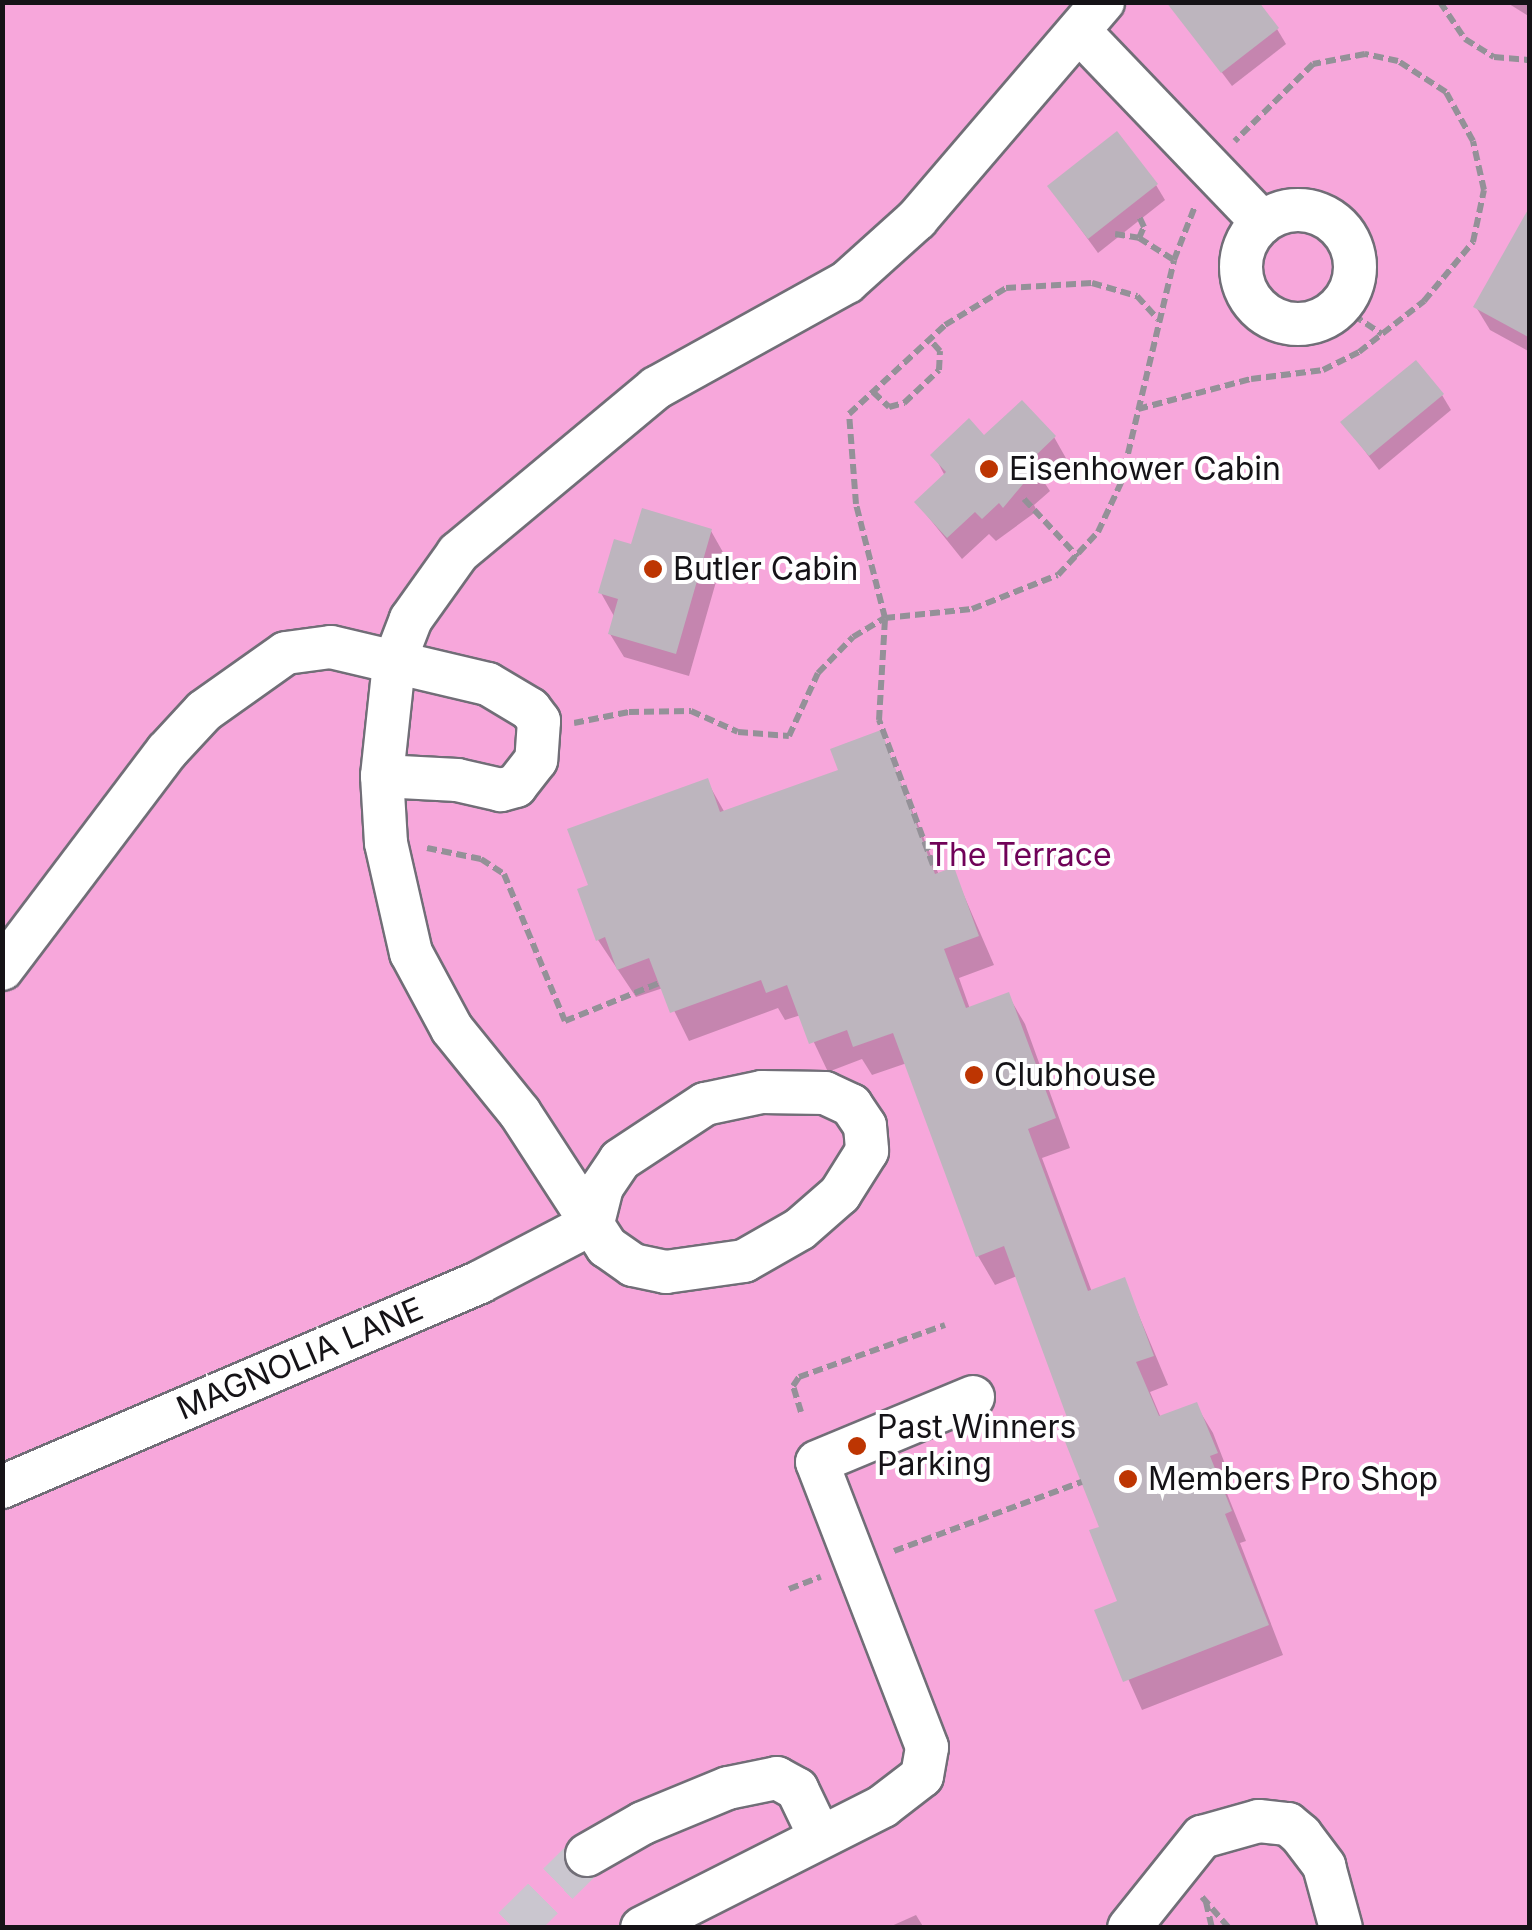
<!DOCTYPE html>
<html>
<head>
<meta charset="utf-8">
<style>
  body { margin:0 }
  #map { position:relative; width:1532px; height:1930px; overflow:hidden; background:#eae6f0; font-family:Inter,sans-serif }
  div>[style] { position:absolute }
  .green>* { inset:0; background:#f7a7db }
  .shadow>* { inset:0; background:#0003 }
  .building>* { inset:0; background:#bdb5be }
  .minor-tunnel>* { height:42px; margin-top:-21px; transform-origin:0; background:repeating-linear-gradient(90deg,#cac6cf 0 42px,transparent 0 63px) }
  .path>* { height:6px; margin-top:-3px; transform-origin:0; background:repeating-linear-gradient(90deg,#949198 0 10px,transparent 0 15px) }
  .roads { filter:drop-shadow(2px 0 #716e77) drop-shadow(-2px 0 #716e77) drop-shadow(0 2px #716e77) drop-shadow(0 -2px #716e77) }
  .minor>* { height:42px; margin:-21px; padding:0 21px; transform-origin:21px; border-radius:21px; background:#fff }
  .minor>.ring { margin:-21px; padding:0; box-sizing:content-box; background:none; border:42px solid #fff; border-radius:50% }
  .dots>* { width:28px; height:28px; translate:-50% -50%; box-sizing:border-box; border:5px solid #fff; border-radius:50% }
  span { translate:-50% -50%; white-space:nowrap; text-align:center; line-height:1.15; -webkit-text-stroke:8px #fff; paint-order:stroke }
  .poi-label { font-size:32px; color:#151317 }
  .left { translate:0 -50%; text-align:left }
  .park-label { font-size:32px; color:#700258 }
  .street-label { font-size:32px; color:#151317 }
  .frame { position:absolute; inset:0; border:5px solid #151317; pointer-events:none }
</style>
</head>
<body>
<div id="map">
  <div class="green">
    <i style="clip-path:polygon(2px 3px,1529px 3px,1529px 1927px,3px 1927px)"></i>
  </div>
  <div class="shadow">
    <i style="clip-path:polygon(1506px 2px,1530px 2px,1530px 17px)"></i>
    <i style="clip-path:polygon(1172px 6px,1277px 29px,1286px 44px,1232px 86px)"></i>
    <i style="clip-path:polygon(1156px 185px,1165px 200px,1098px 253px,1050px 187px)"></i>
    <i style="clip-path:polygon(1530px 226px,1530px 352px,1490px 330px,1476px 307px)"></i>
    <i style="clip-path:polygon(1442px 395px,1451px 410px,1379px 470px,1344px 423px)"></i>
    <i style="clip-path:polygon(1054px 437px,1067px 460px,1044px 482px,1050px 491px,1034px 505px,1037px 511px,996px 541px,989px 534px,962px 559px,917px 503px,945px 476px,934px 455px,984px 438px)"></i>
    <i style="clip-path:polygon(711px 531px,724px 554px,689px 676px,624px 657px,610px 634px,615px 618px,601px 593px,633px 548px)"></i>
    <i style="clip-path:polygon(880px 733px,939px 875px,953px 870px,994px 965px,959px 978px,970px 1009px,1008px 995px,1025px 1024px,1070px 1148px,1042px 1158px,1092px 1292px,1124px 1280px,1168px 1385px,1150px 1392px,1161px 1418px,1196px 1405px,1213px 1433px,1232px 1482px,1224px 1486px,1246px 1541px,1240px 1543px,1283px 1655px,1142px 1710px,1098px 1611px,1120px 1603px,1075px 1432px,1017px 1276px,995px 1285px,978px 1256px,907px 1063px,872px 1075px,862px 1059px,828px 1072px,801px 1015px,785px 1020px,778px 1008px,689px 1041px,663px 988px,636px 997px,598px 940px,592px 886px,707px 781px,725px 813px,841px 771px)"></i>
    <i style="clip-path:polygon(916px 1915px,924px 1928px,887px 1928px)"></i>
  </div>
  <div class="building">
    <i style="clip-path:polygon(1166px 2px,1259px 2px,1279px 28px,1221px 73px)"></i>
    <i style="clip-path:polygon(1117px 131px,1158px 184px,1088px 239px,1047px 186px)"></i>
    <i style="clip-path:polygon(1530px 206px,1530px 338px,1473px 307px)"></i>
    <i style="clip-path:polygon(1416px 360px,1444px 394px,1369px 456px,1340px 422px)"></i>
    <i style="clip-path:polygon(1022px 400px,1056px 436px,1032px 459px,1038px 466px,1003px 508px,999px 503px,982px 519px,975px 512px,947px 538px,914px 502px,946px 472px,930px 455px,969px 418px,984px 435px)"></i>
    <i style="clip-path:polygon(642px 508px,712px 529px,676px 654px,608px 634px,618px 599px,598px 593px,614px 539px,631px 544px)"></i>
    <i style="clip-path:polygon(881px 730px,935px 874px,954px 867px,979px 936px,944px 949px,966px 1008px,1009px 992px,1056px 1118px,1028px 1129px,1088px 1291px,1125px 1277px,1154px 1356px,1136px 1362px,1159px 1416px,1197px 1402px,1218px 1453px,1210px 1456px,1232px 1511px,1225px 1514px,1269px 1625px,1123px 1682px,1094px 1610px,1117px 1601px,1089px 1530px,1099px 1527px,1062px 1434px,1072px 1431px,1004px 1246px,976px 1257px,893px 1033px,853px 1047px,847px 1030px,809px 1044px,787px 985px,766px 993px,761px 980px,670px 1013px,649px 958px,617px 970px,605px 937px,596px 941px,577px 889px,588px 885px,567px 829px,708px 778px,720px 812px,838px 770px,830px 749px)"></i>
  </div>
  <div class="minor-tunnel">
    <i style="left:513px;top:1928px;width:104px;rotate:-44.6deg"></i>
  </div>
  <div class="path">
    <i style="left:1440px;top:2px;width:45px;rotate:56deg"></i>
    <i style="left:1465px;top:39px;width:34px;rotate:32deg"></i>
    <i style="left:1494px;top:57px;width:36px;rotate:5deg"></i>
    <i style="left:1115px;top:234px;width:24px;rotate:9deg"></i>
    <i style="left:1139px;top:238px;width:12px;rotate:-66deg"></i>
    <i style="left:1144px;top:227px;width:14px;rotate:-115deg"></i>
    <i style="left:1139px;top:238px;width:41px;rotate:32.2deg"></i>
    <i style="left:1341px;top:307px;width:49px;rotate:33.4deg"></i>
    <i style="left:873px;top:392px;width:22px;rotate:43deg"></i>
    <i style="left:889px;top:407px;width:16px;rotate:-15deg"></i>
    <i style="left:904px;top:403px;width:48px;rotate:-43.3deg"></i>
    <i style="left:939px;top:370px;width:19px;rotate:-87deg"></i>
    <i style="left:940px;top:351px;width:15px;rotate:-132deg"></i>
    <i style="left:1138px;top:409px;width:117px;rotate:-14.9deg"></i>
    <i style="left:1251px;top:379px;width:73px;rotate:-7.1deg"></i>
    <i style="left:1323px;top:370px;width:40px;rotate:-26.6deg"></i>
    <i style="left:1359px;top:352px;width:83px;rotate:-38.1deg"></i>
    <i style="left:1424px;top:301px;width:77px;rotate:-50.3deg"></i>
    <i style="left:1473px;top:242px;width:53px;rotate:-78.1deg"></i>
    <i style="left:1484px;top:190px;width:50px;rotate:-102.7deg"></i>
    <i style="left:1473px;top:141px;width:56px;rotate:-118.9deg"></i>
    <i style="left:1446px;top:92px;width:57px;rotate:-147.1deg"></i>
    <i style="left:1398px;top:61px;width:34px;rotate:-168deg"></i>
    <i style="left:1365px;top:54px;width:53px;rotate:169.1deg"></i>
    <i style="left:1313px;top:64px;width:110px;rotate:135.4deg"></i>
    <i style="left:1024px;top:499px;width:79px;rotate:47deg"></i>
    <i style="left:574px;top:723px;width:56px;rotate:-11.3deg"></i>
    <i style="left:629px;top:712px;width:62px;rotate:-0.9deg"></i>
    <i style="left:691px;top:711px;width:51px;rotate:24.1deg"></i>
    <i style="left:738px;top:732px;width:51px;rotate:4.5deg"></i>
    <i style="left:789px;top:736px;width:69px;rotate:-65.3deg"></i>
    <i style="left:818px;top:673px;width:50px;rotate:-45.8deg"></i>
    <i style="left:853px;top:637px;width:37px;rotate:-31deg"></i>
    <i style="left:885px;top:618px;width:87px;rotate:-5.9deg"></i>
    <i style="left:972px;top:609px;width:92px;rotate:-21.6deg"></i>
    <i style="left:1058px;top:575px;width:59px;rotate:-47.1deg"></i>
    <i style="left:1098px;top:532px;width:54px;rotate:-64.9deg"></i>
    <i style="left:1121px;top:483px;width:229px;rotate:-76.6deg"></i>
    <i style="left:1174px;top:260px;width:58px;rotate:-68.7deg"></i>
    <i style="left:427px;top:848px;width:55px;rotate:11.5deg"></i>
    <i style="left:481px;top:859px;width:27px;rotate:33deg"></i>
    <i style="left:504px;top:874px;width:159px;rotate:67.5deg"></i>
    <i style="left:565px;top:1021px;width:101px;rotate:-22deg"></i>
    <i style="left:933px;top:865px;width:155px;rotate:-110.4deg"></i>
    <i style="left:879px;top:720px;width:102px;rotate:-86.6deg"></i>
    <i style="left:885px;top:618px;width:118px;rotate:-104.3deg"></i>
    <i style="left:856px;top:504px;width:90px;rotate:-94.4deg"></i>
    <i style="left:849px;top:414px;width:131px;rotate:-42.8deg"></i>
    <i style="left:945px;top:325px;width:71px;rotate:-31.2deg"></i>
    <i style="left:1006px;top:288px;width:86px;rotate:-3.3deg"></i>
    <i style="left:1092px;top:283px;width:47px;rotate:16.1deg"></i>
    <i style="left:1137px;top:296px;width:31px;rotate:48deg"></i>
    <i style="left:801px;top:1412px;width:27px;rotate:-107deg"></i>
    <i style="left:793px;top:1386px;width:11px;rotate:-56deg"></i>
    <i style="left:799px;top:1377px;width:155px;rotate:-19.6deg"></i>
    <i style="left:894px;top:1551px;width:200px;rotate:-20.2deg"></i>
    <i style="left:789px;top:1589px;width:34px;rotate:-21deg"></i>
    <i style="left:1202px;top:1897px;width:41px;rotate:48.9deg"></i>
    <i style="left:1206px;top:1902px;width:27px;rotate:77deg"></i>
  </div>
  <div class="roads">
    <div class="minor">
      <i style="left:1079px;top:31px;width:265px;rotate:46.2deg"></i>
      <i class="ring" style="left:1241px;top:210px;width:72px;height:72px"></i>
      <i style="left:2px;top:969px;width:273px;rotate:-52.9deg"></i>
      <i style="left:167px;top:751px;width:54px;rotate:-47.2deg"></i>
      <i style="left:204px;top:711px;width:100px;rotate:-35.3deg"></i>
      <i style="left:286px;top:653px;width:45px;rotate:-7.6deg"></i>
      <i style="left:331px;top:647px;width:161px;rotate:13.3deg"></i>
      <i style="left:488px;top:684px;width:49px;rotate:30.8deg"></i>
      <i style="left:530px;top:709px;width:15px;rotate:53deg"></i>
      <i style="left:539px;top:721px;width:39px;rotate:94deg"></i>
      <i style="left:536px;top:760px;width:33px;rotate:128deg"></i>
      <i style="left:516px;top:786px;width:16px;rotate:165deg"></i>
      <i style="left:501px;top:790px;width:45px;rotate:-167.2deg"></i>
      <i style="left:457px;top:780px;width:75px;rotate:-176.9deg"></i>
      <i style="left:593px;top:1223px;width:37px;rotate:-76deg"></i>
      <i style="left:602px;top:1187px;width:32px;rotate:-56deg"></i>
      <i style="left:620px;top:1160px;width:102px;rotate:-33.4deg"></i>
      <i style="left:705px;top:1104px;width:58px;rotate:-11.9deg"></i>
      <i style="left:762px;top:1092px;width:63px;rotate:0.9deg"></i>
      <i style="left:825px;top:1093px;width:29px;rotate:25deg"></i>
      <i style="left:851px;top:1105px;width:25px;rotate:56deg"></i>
      <i style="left:865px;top:1126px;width:25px;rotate:85deg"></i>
      <i style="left:867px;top:1151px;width:51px;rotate:122.1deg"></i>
      <i style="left:840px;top:1194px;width:53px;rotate:138.8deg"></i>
      <i style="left:800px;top:1229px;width:64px;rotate:150.3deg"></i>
      <i style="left:744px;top:1261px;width:79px;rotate:172deg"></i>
      <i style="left:666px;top:1272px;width:34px;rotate:-168deg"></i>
      <i style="left:633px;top:1265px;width:32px;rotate:-145deg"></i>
      <i style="left:607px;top:1247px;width:160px;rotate:-123deg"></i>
      <i style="left:520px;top:1113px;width:108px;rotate:-129deg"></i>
      <i style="left:452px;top:1029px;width:86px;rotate:-118.3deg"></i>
      <i style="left:411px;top:953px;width:113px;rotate:-102.8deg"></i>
      <i style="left:386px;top:843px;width:67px;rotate:-93.4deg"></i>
      <i style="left:382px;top:776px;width:114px;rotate:-83.9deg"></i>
      <i style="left:394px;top:663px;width:47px;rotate:-68.9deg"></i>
      <i style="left:411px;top:619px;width:81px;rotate:-54.5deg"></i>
      <i style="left:458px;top:553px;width:258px;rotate:-39.8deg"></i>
      <i style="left:656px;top:388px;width:218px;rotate:-29deg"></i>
      <i style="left:847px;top:282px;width:94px;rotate:-42deg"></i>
      <i style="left:917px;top:219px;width:286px;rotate:-49.4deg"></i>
      <i style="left:2px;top:1487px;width:520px;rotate:-23.21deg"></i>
      <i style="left:480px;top:1282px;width:127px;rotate:-27.6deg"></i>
      <i style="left:587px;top:1855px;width:64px;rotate:-29.7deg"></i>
      <i style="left:643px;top:1823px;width:92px;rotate:-22.4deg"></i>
      <i style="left:728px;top:1788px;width:50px;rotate:-11.5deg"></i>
      <i style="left:777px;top:1778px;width:23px;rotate:29deg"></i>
      <i style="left:797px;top:1789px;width:53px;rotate:64.4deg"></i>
      <i style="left:642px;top:1928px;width:270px;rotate:-26.8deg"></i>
      <i style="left:883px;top:1806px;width:49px;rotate:-37.6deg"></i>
      <i style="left:922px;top:1776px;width:29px;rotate:-80deg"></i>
      <i style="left:927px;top:1747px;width:305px;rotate:-111.1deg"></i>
      <i style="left:817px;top:1462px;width:169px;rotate:-22.6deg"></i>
      <i style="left:1129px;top:1928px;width:117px;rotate:-51.3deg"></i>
      <i style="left:1202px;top:1837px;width:59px;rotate:-15.7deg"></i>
      <i style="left:1259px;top:1821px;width:29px;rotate:6deg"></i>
      <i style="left:1288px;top:1824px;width:17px;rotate:40deg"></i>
      <i style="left:1301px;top:1835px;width:39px;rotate:53deg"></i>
      <i style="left:1324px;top:1866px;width:64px;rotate:74.7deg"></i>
    </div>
  </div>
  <div class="dots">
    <i style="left:989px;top:469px;background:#bd3502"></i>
    <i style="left:653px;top:569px;background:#bd3502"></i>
    <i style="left:974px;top:1075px;background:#bd3502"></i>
    <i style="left:857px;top:1446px;background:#bd3502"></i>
    <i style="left:1128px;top:1479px;background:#bd3502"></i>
  </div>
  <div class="poi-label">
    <span class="left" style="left:1009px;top:469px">Eisenhower Cabin</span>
    <span class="left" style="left:673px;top:569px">Butler Cabin</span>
    <span class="left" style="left:994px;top:1075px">Clubhouse</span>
    <span class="left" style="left:877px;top:1446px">Past Winners<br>Parking</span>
    <span class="left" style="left:1148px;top:1479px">Members Pro Shop</span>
  </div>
  <div class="park-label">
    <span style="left:1020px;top:855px">The Terrace</span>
  </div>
  <div class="street-label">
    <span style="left:300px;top:1359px;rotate:-23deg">MAGNOLIA LANE</span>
  </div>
  <div class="frame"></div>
</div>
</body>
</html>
